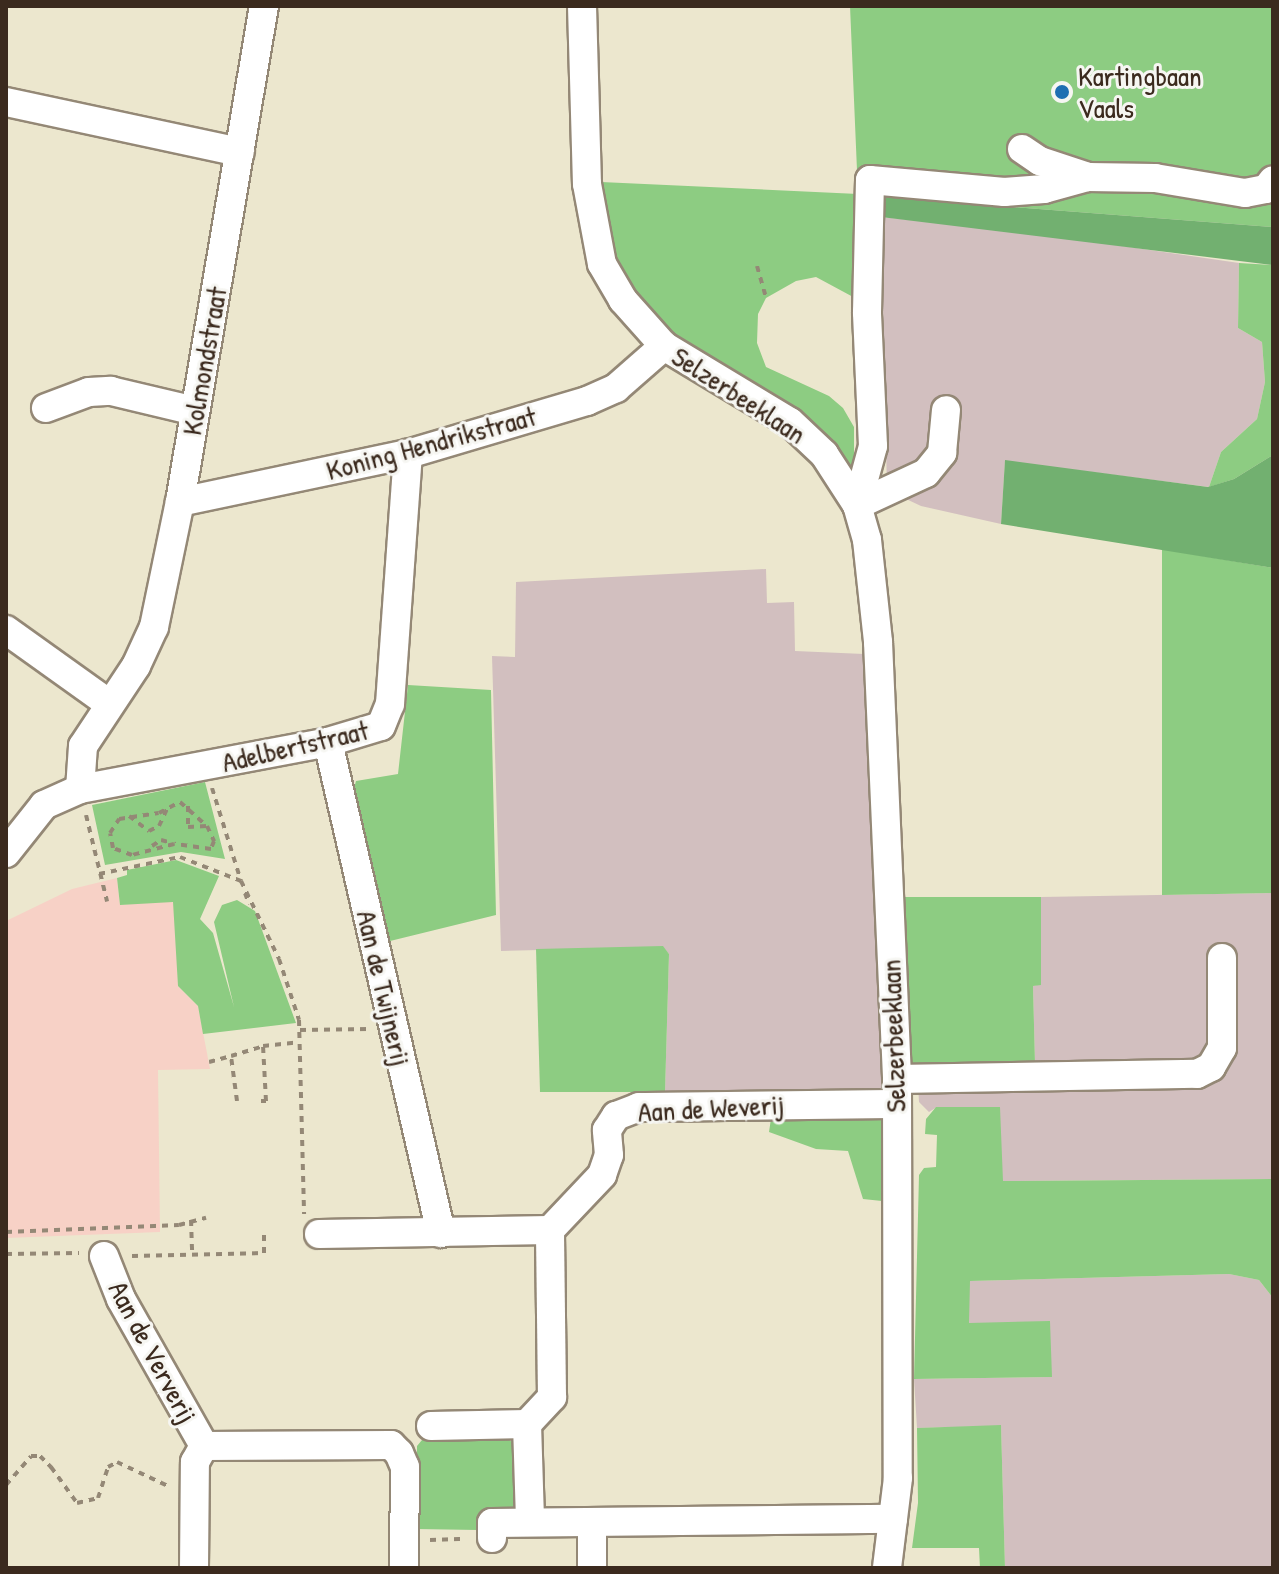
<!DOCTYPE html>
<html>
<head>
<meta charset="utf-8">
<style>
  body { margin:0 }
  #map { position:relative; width:1279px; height:1574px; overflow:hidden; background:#ece7ce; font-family:"Patrick Hand",sans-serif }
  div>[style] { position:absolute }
  .built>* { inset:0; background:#f7d1c6 }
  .industrial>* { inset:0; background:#d2bfbf }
  .green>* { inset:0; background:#8dcc82 }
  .forest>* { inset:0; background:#72b070 }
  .path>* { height:4px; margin-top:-2px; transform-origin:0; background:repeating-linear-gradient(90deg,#948876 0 6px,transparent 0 12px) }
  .roads { filter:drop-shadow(2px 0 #948876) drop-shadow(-2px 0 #948876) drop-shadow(0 2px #948876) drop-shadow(0 -2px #948876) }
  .minor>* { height:28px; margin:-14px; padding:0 14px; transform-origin:14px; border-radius:14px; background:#fff }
  .dots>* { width:22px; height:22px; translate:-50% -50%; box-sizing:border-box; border:4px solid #f6f6f2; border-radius:50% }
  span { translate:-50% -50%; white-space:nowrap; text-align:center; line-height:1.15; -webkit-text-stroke:6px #f6f6f2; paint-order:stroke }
  .poi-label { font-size:28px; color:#3b2a1e }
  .left { translate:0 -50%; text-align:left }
  .street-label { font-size:28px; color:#3b2a1e }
  .frame { position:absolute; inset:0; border:8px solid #3b2a1e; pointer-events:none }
</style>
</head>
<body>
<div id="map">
  <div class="built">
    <i style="clip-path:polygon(117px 878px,120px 905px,175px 900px,178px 986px,198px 1006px,210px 1069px,158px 1070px,160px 1232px,6px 1238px,6px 921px,72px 889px)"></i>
  </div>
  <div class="industrial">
    <i style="clip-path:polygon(881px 217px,1013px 230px,1239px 263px,1238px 328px,1262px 342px,1265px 382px,1257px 419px,1221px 452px,1209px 487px,1005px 461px,1001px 524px,921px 506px,887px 490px)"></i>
    <i style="clip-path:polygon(766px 569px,767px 603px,794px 602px,795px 651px,864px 654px,883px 1095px,665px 1092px,669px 954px,663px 947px,501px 951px,492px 656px,515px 657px,516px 582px)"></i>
    <i style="clip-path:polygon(1273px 893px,1273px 1179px,1002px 1181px,937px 1107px,929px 1112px,919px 1102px,917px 1065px,1035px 1063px,1033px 986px,1041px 984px,1041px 897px)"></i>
    <i style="clip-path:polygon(1229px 1274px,1259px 1280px,1273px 1298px,1273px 1568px,1005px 1568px,1001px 1426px,917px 1428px,914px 1379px,1052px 1377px,969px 1323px,969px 1281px)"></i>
  </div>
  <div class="green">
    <i style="clip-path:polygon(850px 6px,1273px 6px,1273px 227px,858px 195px,855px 298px,816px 277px,796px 281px,766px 298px,758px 314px,757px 343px,766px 367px,829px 396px,843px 408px,854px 427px,854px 475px,822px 431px,778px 399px,697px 357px,652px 318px,617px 270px,601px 182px,858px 194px)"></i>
    <i style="clip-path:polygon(1239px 263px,1273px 265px,1273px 455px,1234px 479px,1209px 487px,1221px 452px,1257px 419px,1265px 382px,1262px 342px,1238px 328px)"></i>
    <i style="clip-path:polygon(1162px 549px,1273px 568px,1273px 893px,1162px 895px)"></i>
    <i style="clip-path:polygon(408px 685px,491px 690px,496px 915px,386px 942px,352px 796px,356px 781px,398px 774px)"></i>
    <i style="clip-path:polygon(205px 782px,225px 859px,181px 852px,105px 865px,92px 805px)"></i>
    <i style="clip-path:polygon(176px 860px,219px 876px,200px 919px,213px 933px,234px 1007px,214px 922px,222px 905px,237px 900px,255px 911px,296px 1023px,203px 1034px,198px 1006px,178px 986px,173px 902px,120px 905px,117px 878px,127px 875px,127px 870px)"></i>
    <i style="clip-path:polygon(905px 897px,1041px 897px,1041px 985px,1033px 986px,1035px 1063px,912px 1064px)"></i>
    <i style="clip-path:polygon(663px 946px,669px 954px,665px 1092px,540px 1092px,536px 949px)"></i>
    <i style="clip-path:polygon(936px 1107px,1000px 1107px,1003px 1181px,1273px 1179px,1273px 1298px,1259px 1280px,1229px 1274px,970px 1281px,969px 1323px,1050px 1321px,1052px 1377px,914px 1379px,919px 1175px,924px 1168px,936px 1167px,937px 1135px,925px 1134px,926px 1119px)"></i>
    <i style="clip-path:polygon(772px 1112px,881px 1112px,882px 1201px,863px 1199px,848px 1151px,816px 1149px,769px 1132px)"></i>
    <i style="clip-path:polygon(1001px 1425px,1005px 1568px,980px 1568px,979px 1548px,912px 1548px,918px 1503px,917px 1428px)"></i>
    <i style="clip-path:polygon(500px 1433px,516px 1445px,518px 1509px,511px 1515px,478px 1515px,478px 1530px,416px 1529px,417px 1446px,427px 1434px)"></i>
  </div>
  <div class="forest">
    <i style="clip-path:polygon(881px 197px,1273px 227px,1273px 265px,881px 217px)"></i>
    <i style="clip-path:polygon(1273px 455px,1273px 568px,1001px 524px,1005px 460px,1208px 487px,1234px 479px)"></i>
  </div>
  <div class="path">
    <i style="left:757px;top:266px;width:33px;rotate:74deg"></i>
    <i style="left:212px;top:788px;width:97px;rotate:72.7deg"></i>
    <i style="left:241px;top:881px;width:87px;rotate:64deg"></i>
    <i style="left:279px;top:959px;width:64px;rotate:71.8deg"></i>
    <i style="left:299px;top:1020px;width:194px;rotate:88.5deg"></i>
    <i style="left:180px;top:802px;width:36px;rotate:42deg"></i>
    <i style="left:207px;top:826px;width:17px;rotate:65deg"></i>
    <i style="left:214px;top:841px;width:9px;rotate:111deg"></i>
    <i style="left:211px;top:849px;width:37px;rotate:-172deg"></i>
    <i style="left:174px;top:844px;width:43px;rotate:165.3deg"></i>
    <i style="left:132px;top:855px;width:20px;rotate:-160deg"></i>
    <i style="left:113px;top:848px;width:15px;rotate:-101deg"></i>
    <i style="left:110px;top:833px;width:17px;rotate:-57deg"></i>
    <i style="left:119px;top:819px;width:40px;rotate:-8.5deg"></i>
    <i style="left:159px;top:813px;width:24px;rotate:-28deg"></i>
    <i style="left:188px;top:806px;width:21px;rotate:90deg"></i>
    <i style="left:188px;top:827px;width:19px;rotate:-3deg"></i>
    <i style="left:86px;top:815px;width:89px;rotate:76.3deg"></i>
    <i style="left:129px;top:816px;width:25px;rotate:37deg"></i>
    <i style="left:149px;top:831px;width:11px;rotate:-27deg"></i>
    <i style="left:159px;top:826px;width:19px;rotate:-65deg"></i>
    <i style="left:152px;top:846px;width:11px;rotate:-34deg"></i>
    <i style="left:161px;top:840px;width:11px;rotate:15deg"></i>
    <i style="left:99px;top:874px;width:83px;rotate:-11.9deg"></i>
    <i style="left:180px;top:857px;width:66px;rotate:21.5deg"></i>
    <i style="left:245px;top:893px;width:12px;rotate:70deg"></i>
    <i style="left:300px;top:1030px;width:69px;rotate:-0.8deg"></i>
    <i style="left:209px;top:1062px;width:23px;rotate:-15deg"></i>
    <i style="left:237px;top:1101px;width:45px;rotate:-97.6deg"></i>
    <i style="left:231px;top:1056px;width:34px;rotate:-17deg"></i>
    <i style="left:261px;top:1101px;width:5px"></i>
    <i style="left:266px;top:1101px;width:55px;rotate:-93.1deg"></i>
    <i style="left:263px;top:1046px;width:36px;rotate:-6deg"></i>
    <i style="left:191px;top:1220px;width:35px;rotate:88deg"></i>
    <i style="left:6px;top:1232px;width:173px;rotate:-2.3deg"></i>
    <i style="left:179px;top:1225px;width:28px;rotate:-15deg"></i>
    <i style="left:6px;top:1254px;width:73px;rotate:-0.8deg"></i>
    <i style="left:132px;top:1256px;width:132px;rotate:-1.3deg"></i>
    <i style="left:264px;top:1253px;width:19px;rotate:-90deg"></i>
    <i style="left:6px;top:1485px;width:38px;rotate:-49deg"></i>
    <i style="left:31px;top:1456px;width:9px"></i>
    <i style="left:40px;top:1456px;width:16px;rotate:45deg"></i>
    <i style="left:51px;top:1467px;width:44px;rotate:54.2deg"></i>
    <i style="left:77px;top:1503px;width:22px;rotate:-13deg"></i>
    <i style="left:98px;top:1498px;width:33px;rotate:-72deg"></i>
    <i style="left:108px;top:1467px;width:10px;rotate:-29deg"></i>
    <i style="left:117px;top:1462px;width:56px;rotate:25.2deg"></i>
    <i style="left:430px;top:1540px;width:36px;rotate:-2deg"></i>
  </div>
  <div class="roads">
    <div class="minor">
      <i style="left:582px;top:6px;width:178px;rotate:88.4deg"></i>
      <i style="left:587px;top:184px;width:81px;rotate:79.4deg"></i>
      <i style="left:602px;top:264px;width:42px;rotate:59.7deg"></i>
      <i style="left:623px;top:300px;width:62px;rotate:48.3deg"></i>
      <i style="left:664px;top:346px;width:147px;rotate:31.1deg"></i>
      <i style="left:790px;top:422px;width:47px;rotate:43.3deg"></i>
      <i style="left:824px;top:454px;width:61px;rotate:57.1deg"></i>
      <i style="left:857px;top:505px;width:36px;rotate:74deg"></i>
      <i style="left:867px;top:540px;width:103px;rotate:83.8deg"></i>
      <i style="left:878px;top:642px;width:437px;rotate:87.5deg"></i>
      <i style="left:897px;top:1079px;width:399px;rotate:89.9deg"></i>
      <i style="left:898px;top:1478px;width:91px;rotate:97deg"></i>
      <i style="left:6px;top:102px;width:239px;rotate:12.1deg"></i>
      <i style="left:1022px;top:149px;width:22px;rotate:34deg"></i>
      <i style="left:1040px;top:161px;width:51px;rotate:18.4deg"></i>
      <i style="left:46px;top:408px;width:46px;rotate:-20.4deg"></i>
      <i style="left:89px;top:392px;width:22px;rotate:-3deg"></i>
      <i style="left:111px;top:391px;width:86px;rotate:13.4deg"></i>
      <i style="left:180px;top:502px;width:233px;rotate:-11.9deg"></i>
      <i style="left:408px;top:454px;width:187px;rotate:-16.5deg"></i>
      <i style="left:587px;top:401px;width:32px;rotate:-24deg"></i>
      <i style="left:616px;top:388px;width:64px;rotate:-41.2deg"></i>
      <i style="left:857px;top:505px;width:61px;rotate:-74.8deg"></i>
      <i style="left:873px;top:446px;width:134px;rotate:-92.6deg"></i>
      <i style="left:867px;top:312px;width:132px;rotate:-88.7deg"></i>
      <i style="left:870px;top:180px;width:135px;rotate:5.1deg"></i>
      <i style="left:1004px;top:192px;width:40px;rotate:-4.3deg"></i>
      <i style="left:1044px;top:189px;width:46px;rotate:-15.3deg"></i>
      <i style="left:1088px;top:177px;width:67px;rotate:0.9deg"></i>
      <i style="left:1155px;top:178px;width:91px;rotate:9.5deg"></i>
      <i style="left:1245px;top:193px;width:21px;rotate:-11deg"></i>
      <i style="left:1266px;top:189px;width:11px;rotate:-52deg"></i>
      <i style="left:857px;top:505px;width:76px;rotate:-24.9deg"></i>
      <i style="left:926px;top:473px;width:26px;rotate:-51deg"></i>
      <i style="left:942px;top:453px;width:43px;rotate:-84.7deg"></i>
      <i style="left:6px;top:630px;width:125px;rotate:35.6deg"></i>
      <i style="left:328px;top:742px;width:504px;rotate:77.04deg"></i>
      <i style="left:80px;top:789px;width:252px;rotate:-10.7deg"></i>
      <i style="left:328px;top:742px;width:55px;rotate:-16.8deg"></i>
      <i style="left:381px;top:726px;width:24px;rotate:-68deg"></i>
      <i style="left:390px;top:704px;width:251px;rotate:-85.9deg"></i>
      <i style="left:6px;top:853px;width:61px;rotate:-51.6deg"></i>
      <i style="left:44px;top:805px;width:39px;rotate:-24deg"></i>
      <i style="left:80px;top:789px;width:43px;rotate:-86deg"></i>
      <i style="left:83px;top:746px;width:96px;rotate:-56.5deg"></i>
      <i style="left:136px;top:666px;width:43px;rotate:-65.2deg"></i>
      <i style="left:154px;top:627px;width:128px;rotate:-78.3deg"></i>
      <i style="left:180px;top:502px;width:503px;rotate:-80.39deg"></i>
      <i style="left:897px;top:1079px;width:300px;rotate:-1deg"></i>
      <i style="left:1197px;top:1074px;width:16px;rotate:-27deg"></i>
      <i style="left:1211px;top:1067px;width:22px;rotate:-60deg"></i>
      <i style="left:1222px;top:1048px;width:90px;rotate:-90deg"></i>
      <i style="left:319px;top:1234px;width:231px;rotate:-1deg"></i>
      <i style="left:550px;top:1230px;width:76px;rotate:-46.6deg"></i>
      <i style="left:602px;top:1175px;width:21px;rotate:-71deg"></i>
      <i style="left:609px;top:1155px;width:25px;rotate:-95deg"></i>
      <i style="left:607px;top:1130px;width:17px;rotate:-57deg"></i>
      <i style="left:616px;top:1116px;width:25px;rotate:-21deg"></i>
      <i style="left:639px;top:1107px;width:258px;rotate:-0.7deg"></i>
      <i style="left:104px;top:1256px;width:46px;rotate:68.4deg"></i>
      <i style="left:121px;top:1299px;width:169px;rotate:60.5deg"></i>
      <i style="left:204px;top:1446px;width:187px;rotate:-0.3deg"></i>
      <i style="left:391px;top:1445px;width:11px;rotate:45deg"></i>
      <i style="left:399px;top:1453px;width:15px;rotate:67deg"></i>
      <i style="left:405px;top:1467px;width:101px;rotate:90.6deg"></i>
      <i style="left:527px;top:1424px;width:98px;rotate:88.2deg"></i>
      <i style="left:431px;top:1426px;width:96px;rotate:-1.2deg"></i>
      <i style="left:527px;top:1424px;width:37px;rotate:-47deg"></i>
      <i style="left:552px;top:1397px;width:167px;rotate:-90.7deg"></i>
      <i style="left:592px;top:1522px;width:46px;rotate:90deg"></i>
      <i style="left:492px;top:1538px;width:15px;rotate:-90deg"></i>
      <i style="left:492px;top:1523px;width:401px;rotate:-0.6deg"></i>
      <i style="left:194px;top:1568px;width:106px;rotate:-89.5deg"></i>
      <i style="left:195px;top:1462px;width:18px;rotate:-61deg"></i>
    </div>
  </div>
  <div class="dots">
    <i style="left:1062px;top:92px;background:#1f6fb2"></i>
  </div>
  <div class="poi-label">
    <span class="left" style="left:1078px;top:92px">Kartingbaan<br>Vaals</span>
  </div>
  <div class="street-label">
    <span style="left:204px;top:361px;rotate:-80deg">Kolmondstraat</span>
    <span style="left:739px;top:395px;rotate:33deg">Selzerbeeklaan</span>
    <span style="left:431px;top:443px;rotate:-15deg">Koning Hendrikstraat</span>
    <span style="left:295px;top:746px;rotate:-13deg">Adelbertstraat</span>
    <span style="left:384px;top:988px;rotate:77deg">Aan de Twijnerij</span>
    <span style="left:893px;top:1036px;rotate:-92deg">Selzerbeeklaan</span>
    <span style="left:711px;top:1108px;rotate:-3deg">Aan de Weverij</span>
    <span style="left:153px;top:1352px;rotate:62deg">Aan de Ververij</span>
  </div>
  <div class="frame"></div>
</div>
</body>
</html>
